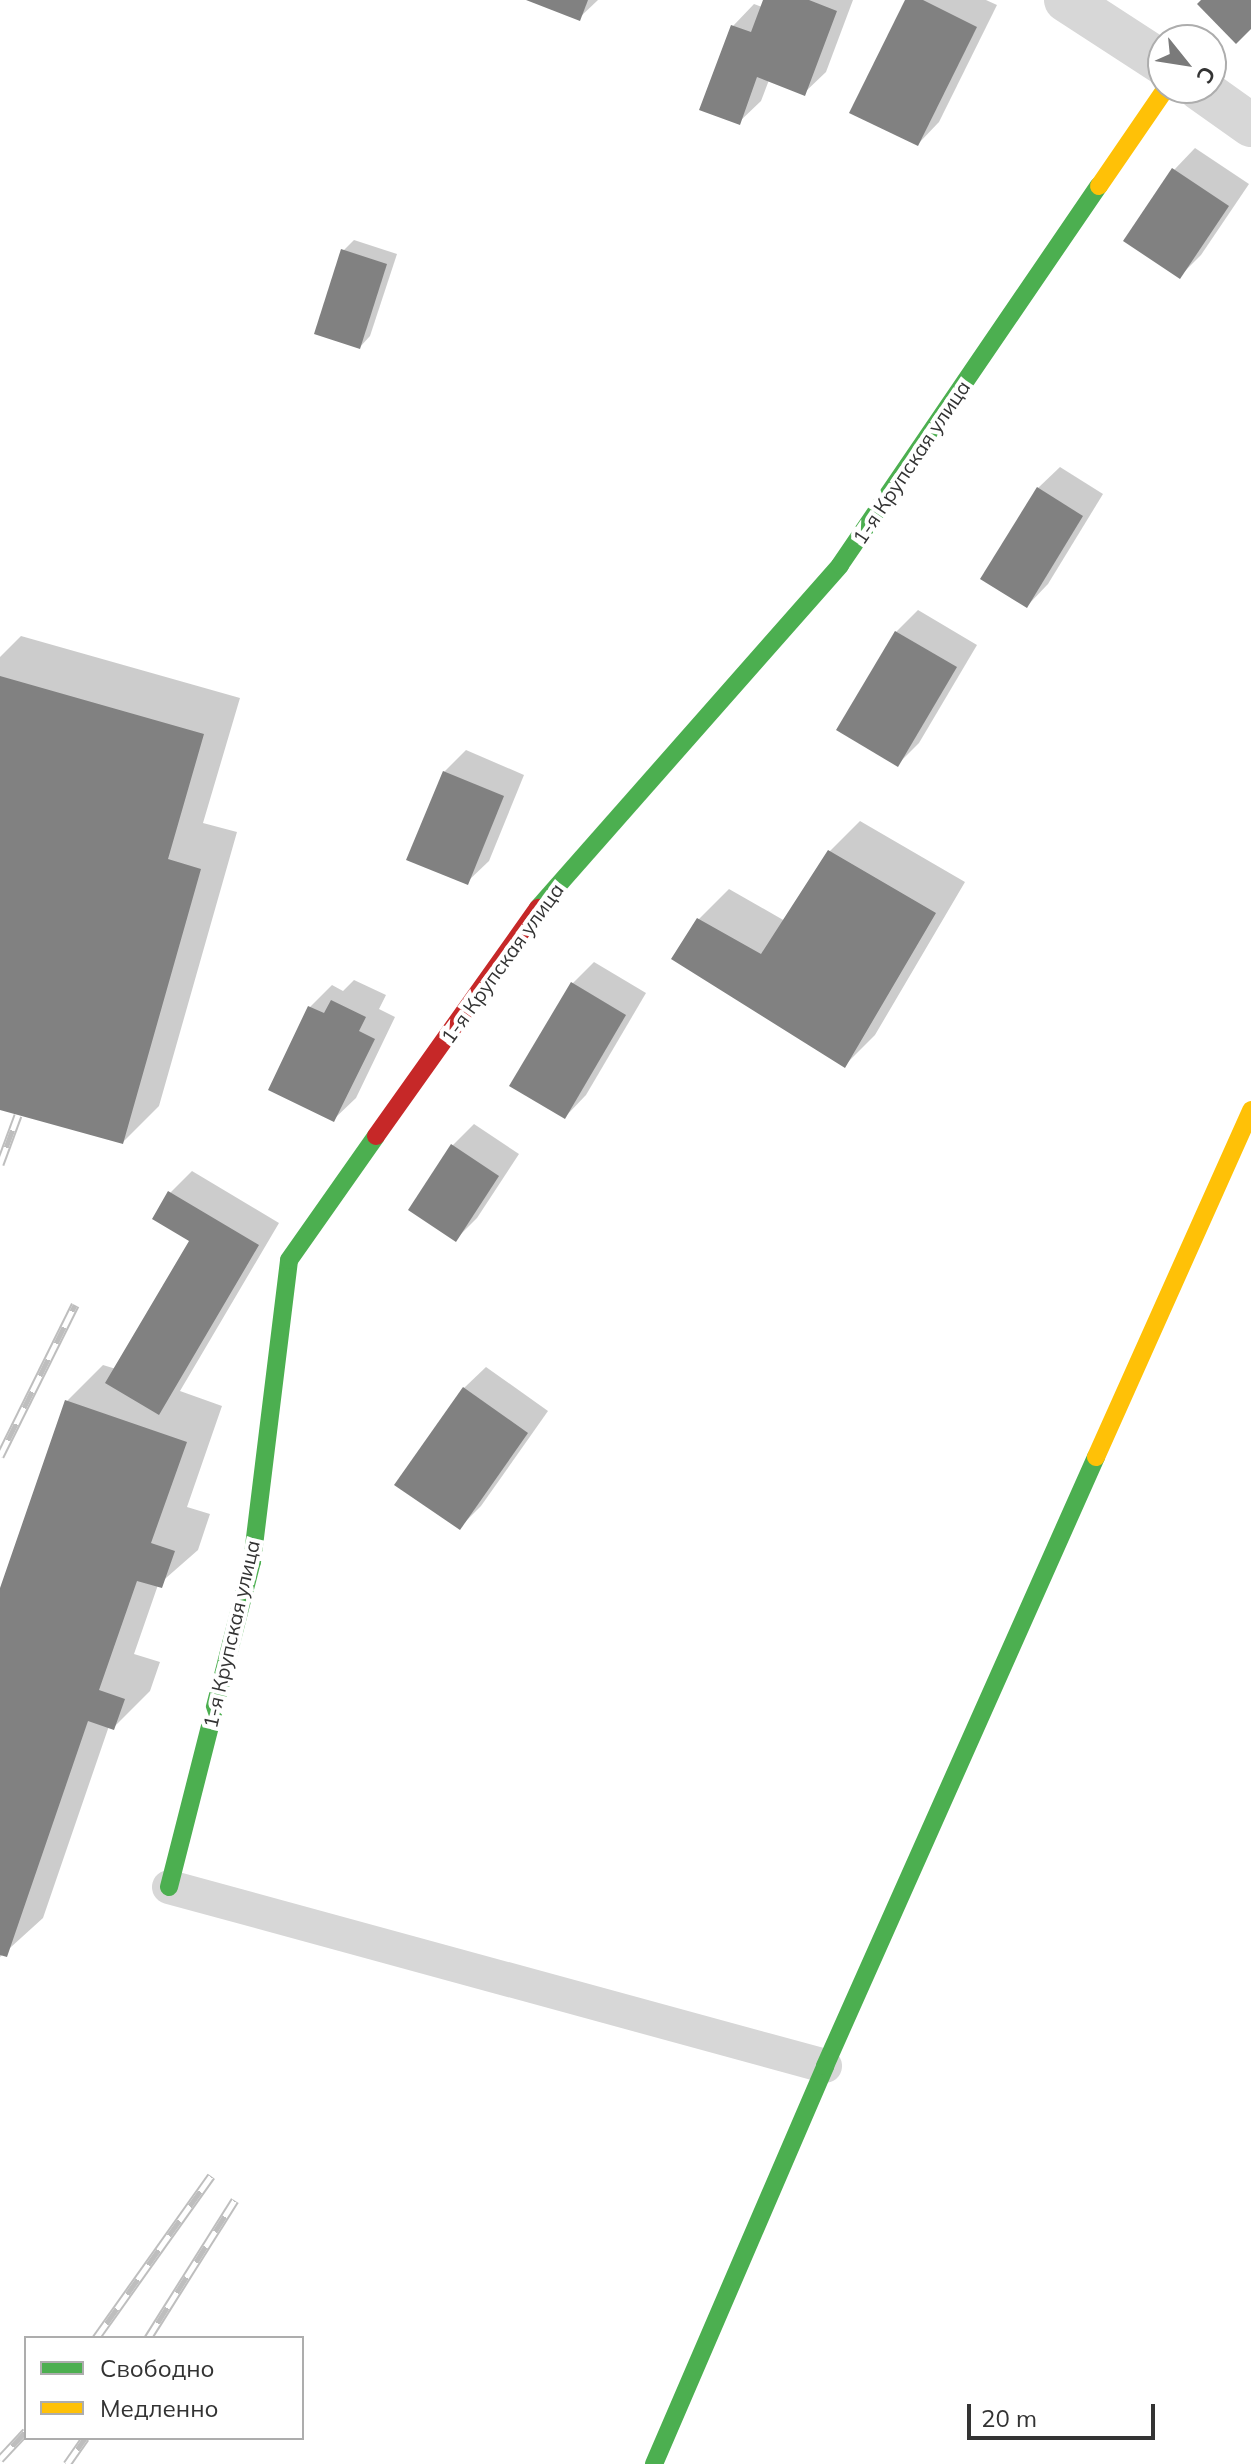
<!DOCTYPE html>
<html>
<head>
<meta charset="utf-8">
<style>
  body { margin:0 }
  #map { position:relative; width:1251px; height:2464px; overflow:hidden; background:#fff; font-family:Mulish,sans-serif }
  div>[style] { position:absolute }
  .shadow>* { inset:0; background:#0003 }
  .building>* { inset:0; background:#818181 }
  .lane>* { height:34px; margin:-17px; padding:0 17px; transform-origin:17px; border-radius:17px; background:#d7d7d7 }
  .street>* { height:44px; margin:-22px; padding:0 22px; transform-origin:22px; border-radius:22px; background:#d7d7d7 }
  .fast>* { height:18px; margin:-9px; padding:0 9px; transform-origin:9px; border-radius:9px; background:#4caf50 }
  .slow>* { height:18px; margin:-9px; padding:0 9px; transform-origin:9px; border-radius:9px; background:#ffc107 }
  .jam>* { height:18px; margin:-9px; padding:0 9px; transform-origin:9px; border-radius:9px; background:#c62828 }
  .rail>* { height:9px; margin-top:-4.5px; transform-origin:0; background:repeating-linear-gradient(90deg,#fff 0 18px,#bebebe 0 36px); box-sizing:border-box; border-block:2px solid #bebebe }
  span { translate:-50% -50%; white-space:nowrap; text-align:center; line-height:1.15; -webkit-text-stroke:8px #fff; paint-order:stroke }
  .street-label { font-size:20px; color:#333 }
  .legend { position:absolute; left:24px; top:2336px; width:280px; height:104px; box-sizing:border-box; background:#fff; border:2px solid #adadad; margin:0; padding:10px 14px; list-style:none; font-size:24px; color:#333 }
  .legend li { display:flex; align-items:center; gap:16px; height:40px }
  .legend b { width:40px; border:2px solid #adadad }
  .north { position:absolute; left:1147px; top:24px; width:80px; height:80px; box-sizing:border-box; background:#fff; border:2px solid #adadad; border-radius:50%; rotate:120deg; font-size:22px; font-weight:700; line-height:32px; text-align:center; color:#333 }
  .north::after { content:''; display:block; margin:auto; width:28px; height:36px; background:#7a7a7a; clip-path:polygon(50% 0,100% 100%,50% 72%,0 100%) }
  .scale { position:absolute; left:967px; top:2404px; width:188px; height:36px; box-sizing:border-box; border:4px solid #333; border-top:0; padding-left:10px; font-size:24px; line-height:28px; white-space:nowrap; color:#333; -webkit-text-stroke:6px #fff; paint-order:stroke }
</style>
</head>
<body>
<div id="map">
  <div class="shadow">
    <i style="clip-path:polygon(531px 0,598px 0,579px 18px)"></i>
    <i style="clip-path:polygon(765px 0,853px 0,826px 72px,804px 93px,769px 80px,761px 101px,739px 122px,733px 26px,754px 4px,762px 7px)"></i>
    <i style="clip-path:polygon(907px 0,986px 0,997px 5px,939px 122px,918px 144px)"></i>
    <i style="clip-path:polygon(1195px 148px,1249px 184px,1201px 255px,1180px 276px,1174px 170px)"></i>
    <i style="clip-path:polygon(354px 240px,397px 254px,370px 336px,360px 347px,343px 251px)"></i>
    <i style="clip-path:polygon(1060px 467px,1103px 494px,1048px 584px,1027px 606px,1038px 488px)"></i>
    <i style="clip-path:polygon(918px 610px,977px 645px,919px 743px,898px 764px,896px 632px)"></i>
    <i style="clip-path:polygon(21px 636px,240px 698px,203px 823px,237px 832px,159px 1106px,123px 1142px,0 1107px,0 657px)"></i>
    <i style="clip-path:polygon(466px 750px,524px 775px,489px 861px,467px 882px,444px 772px)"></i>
    <i style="clip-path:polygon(860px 821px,965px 882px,875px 1035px,845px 1065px,674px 958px,699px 919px,729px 889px,785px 921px,830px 851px)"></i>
    <i style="clip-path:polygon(594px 962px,646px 993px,586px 1095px,565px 1117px,572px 984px)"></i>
    <i style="clip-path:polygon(354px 980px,386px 995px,379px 1009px,395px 1017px,356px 1098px,334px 1119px,271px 1089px,310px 1007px,332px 985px,343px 991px)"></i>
    <i style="clip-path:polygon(474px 1124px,519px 1154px,477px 1218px,456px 1239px,452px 1146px)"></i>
    <i style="clip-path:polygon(192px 1171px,279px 1223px,180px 1391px,222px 1406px,187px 1507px,210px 1514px,198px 1550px,158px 1585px,134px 1654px,160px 1662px,150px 1691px,113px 1728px,109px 1726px,43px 1918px,0 1957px,0 1594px,67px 1401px,103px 1365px,116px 1369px,192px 1241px,170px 1193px)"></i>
    <i style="clip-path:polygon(486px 1367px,548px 1411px,481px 1506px,460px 1527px,464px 1388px)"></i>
  </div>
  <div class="building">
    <i style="clip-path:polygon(526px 0,588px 0,580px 21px)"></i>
    <i style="clip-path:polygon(763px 0,809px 0,837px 11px,805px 96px,757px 77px,740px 125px,699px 110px,731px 25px,751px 32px)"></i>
    <i style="clip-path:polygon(905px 0,923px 0,977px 27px,918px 146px,849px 113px)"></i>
    <i style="clip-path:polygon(1201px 0,1251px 0,1251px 29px,1236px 44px,1197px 4px)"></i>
    <i style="clip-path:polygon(1172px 168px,1229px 206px,1180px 279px,1123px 241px)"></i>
    <i style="clip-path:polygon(341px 249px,387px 264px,360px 349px,314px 334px)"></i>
    <i style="clip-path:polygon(1037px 487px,1083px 516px,1027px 608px,980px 579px)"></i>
    <i style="clip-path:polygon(895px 631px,957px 667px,898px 767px,836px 730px)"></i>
    <i style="clip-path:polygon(0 676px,204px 734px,168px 859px,201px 869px,123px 1144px,0 1110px)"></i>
    <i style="clip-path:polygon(443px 771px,504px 796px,468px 885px,406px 860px)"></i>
    <i style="clip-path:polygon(828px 850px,936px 913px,845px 1068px,671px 959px,697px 918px,761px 954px)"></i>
    <i style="clip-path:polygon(571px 982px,626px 1015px,565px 1119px,509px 1086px)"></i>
    <i style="clip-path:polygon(331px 1000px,366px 1017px,359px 1031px,375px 1039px,334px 1122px,268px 1090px,308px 1006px,324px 1013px)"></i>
    <i style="clip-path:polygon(451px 1144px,499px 1176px,456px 1242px,408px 1210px)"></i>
    <i style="clip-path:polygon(168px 1191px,259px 1245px,159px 1415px,105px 1383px,189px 1241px,152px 1219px)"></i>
    <i style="clip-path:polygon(463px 1387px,528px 1433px,460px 1530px,394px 1485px)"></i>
    <i style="clip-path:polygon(65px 1400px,187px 1442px,151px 1543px,175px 1551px,162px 1588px,137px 1581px,99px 1690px,125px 1699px,114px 1730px,88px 1721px,7px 1957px,0 1955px,0 1588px)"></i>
  </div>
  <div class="lane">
    <i style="left:169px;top:1887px;width:680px;rotate:15.26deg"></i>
  </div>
  <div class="street">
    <i style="left:1066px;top:0;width:116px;rotate:33deg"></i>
    <i style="left:1199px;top:88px;width:64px;rotate:35.4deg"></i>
  </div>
  <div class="fast">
    <i style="left:538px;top:908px;width:457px;rotate:-48.6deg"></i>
    <i style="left:840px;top:565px;width:459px;rotate:-55.7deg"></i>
    <i style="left:169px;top:1887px;width:335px;rotate:-75.7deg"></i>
    <i style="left:252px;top:1562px;width:304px;rotate:-83deg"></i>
    <i style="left:289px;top:1260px;width:151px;rotate:-54.9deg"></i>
    <i style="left:654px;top:2464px;width:433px;rotate:-66.7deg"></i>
    <i style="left:825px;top:2066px;width:667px;rotate:-66.01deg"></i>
  </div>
  <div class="slow">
    <i style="left:1099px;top:186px;width:119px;rotate:-55.6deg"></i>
    <i style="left:1096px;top:1457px;width:380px;rotate:-65.9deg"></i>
  </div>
  <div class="jam">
    <i style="left:376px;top:1136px;width:280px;rotate:-54.6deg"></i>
  </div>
  <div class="rail">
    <i style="left:0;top:1164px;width:52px;rotate:-69.8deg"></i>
    <i style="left:0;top:1456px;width:169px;rotate:-63.6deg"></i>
    <i style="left:96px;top:2338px;width:199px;rotate:-54.6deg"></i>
    <i style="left:148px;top:2338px;width:163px;rotate:-57.8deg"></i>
    <i style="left:0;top:2459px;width:38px;rotate:-47deg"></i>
    <i style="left:67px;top:2464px;width:32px;rotate:-55deg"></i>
  </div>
  <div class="street-label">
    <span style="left:911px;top:462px;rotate:-56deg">1-я Крупская улица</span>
    <span style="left:502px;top:963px;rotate:-54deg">1-я Крупская улица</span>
    <span style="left:231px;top:1634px;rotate:-77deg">1-я Крупская улица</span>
  </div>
  <ul class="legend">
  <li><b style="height:10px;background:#4caf50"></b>Свободно</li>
  <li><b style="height:10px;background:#ffc107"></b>Медленно</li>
  </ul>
  <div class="north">С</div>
  <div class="scale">20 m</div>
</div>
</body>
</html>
